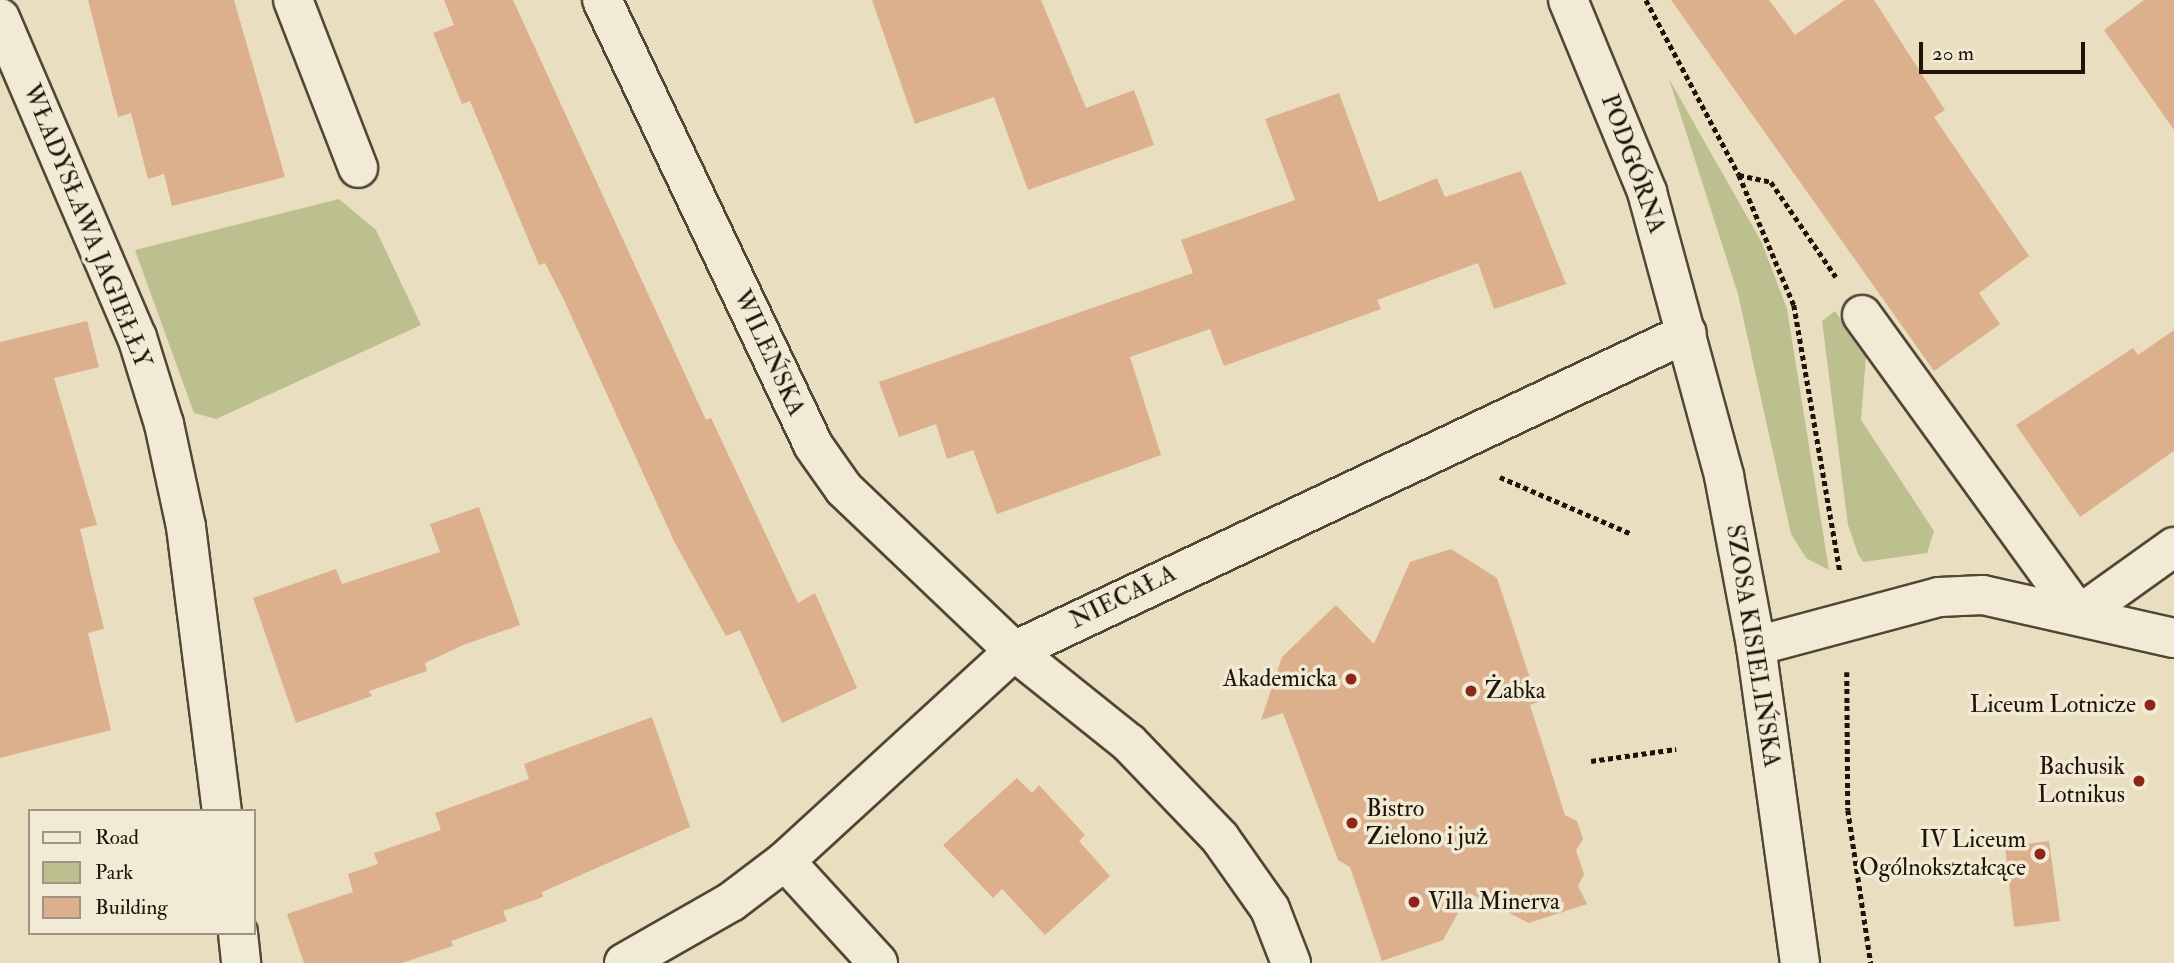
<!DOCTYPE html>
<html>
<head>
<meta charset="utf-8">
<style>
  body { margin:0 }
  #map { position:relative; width:2174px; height:963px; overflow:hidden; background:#e9debf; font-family:"IM FELL Double Pica",serif }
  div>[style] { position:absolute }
  .green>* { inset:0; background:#bcc08e }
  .building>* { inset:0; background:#dcb08c }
  .path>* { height:4.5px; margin-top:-2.25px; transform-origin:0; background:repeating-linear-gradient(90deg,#1f1407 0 5px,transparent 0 8.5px) }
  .roads { filter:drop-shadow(2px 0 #524635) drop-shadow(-2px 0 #524635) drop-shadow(0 2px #524635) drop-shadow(0 -2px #524635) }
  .minor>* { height:38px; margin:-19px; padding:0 19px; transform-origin:19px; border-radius:19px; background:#f1ead5 }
  .dots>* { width:19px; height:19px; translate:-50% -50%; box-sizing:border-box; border:4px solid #f1ead5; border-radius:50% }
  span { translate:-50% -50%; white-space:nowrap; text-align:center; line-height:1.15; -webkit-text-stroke:7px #f1ead5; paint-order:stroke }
  .street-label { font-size:24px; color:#1f1407 }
  .poi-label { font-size:24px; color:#1f1407 }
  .right { translate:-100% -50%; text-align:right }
  .left { translate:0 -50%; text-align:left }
  .legend { position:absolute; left:28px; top:809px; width:228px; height:126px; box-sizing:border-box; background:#f1ead5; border:2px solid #9d9483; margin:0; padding:9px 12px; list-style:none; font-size:21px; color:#1f1407 }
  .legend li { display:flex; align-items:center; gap:14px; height:35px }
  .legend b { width:35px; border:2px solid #9d9483 }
  .scale { position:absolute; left:1919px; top:42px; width:166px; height:32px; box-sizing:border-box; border:4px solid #1f1407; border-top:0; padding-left:9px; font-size:21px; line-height:24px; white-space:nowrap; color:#1f1407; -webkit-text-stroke:5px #f1ead5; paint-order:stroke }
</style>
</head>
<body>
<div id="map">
  <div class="green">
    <i style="clip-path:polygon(1669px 79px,1762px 243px,1787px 309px,1829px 570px,1806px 558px,1791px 534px,1738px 294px)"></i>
    <i style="clip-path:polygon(339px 199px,376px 230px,421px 325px,216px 419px,194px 413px,135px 250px)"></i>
    <i style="clip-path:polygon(1835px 311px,1866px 355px,1861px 420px,1934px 531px,1927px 553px,1863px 562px,1858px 554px,1848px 525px,1822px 321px)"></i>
  </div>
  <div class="building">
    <i style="clip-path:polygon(88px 0,234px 0,285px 177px,172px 206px,164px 174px,148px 179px,131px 113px,118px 117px)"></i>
    <i style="clip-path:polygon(444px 0,513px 0,706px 420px,711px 418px,798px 603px,815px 593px,857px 688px,782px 723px,740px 630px,726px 636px,674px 541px,563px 298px,545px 263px,539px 265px,470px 101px,462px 104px,433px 33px,454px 25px)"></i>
    <i style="clip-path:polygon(872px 0,1041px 0,1086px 108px,1134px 90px,1154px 145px,1028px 190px,994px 97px,915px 124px)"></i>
    <i style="clip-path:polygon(1671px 0,1769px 0,1795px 35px,1845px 0,1874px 0,1945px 110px,1934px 117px,2029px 256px,1979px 293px,2000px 324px,1934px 371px)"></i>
    <i style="clip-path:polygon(2144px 0,2174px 0,2174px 130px,2104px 30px)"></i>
    <i style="clip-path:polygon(1339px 93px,1379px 202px,1437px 178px,1445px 197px,1521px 171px,1566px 284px,1494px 309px,1478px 263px,1377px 300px,1381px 309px,1224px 366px,1210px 329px,1130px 357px,1161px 455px,997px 514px,973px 450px,947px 459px,936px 424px,899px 437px,879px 382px,1193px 273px,1181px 240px,1295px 200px,1265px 119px)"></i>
    <i style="clip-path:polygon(87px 321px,99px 367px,54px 378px,97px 525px,80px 529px,104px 629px,88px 633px,111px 730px,0 758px,0 342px)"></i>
    <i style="clip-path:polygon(2174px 330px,2174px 451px,2080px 517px,2016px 425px,2133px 348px,2138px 355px)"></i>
    <i style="clip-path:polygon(479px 507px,520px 625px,463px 645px,425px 663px,427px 671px,369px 691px,372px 696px,296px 723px,253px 598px,336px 569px,342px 584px,440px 552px,430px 524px)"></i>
    <i style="clip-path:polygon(1451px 549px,1497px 578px,1538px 702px,1530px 705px,1565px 815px,1577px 821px,1583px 839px,1576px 850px,1584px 874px,1578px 886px,1587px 904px,1529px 923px,1469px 893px,1443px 940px,1382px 961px,1350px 867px,1338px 860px,1283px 713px,1261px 720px,1282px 657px,1336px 605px,1374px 644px,1410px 562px)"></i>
    <i style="clip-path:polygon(652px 717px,690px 827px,542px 892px,543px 897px,503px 911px,507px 921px,451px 941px,453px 946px,402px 963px,304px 963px,287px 914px,353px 892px,348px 874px,378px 864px,374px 853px,441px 830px,435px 813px,529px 779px,524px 764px)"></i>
    <i style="clip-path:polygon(1017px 778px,1032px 793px,1039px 785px,1085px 835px,1079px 841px,1110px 876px,1045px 935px,1002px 889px,993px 898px,943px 845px)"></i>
    <i style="clip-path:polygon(2049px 841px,2060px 921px,2014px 927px,2005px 847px)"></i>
  </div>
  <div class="path">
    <i style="left:1646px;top:0;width:198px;rotate:62deg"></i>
    <i style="left:1739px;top:175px;width:141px;rotate:67.1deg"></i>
    <i style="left:1794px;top:305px;width:271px;rotate:80.2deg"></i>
    <i style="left:1739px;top:175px;width:33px;rotate:12deg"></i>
    <i style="left:1771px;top:182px;width:115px;rotate:55.6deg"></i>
    <i style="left:1500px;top:477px;width:144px;rotate:23.4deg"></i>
    <i style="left:1847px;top:672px;width:138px;rotate:89.6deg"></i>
    <i style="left:1848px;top:810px;width:155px;rotate:81.5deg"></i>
    <i style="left:1591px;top:761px;width:86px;rotate:-8deg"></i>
  </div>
  <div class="roads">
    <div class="minor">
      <i style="left:293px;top:0;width:180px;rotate:68.8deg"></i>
      <i style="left:602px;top:0;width:492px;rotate:64.6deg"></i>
      <i style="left:813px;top:445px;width:54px;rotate:54.8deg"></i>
      <i style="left:844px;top:489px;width:235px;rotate:43.6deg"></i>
      <i style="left:1014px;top:651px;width:147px;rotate:38.7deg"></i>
      <i style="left:1129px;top:743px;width:132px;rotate:46.2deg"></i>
      <i style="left:1220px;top:838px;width:87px;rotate:54.8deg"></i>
      <i style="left:1270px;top:909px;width:58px;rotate:68.7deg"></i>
      <i style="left:1568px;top:0;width:208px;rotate:67.6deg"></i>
      <i style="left:1647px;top:192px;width:294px;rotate:74.8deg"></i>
      <i style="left:1724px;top:476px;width:173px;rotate:79.3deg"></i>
      <i style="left:1756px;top:646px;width:320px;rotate:82.1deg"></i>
      <i style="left:0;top:18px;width:347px;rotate:66.8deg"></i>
      <i style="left:137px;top:337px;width:91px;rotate:72.8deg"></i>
      <i style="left:164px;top:424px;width:105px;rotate:77.9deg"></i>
      <i style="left:186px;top:527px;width:286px;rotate:82.8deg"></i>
      <i style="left:1862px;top:315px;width:370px;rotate:54.1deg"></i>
      <i style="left:2079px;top:615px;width:117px;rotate:-35.6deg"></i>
      <i style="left:1756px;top:646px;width:189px;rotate:-15deg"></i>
      <i style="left:1939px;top:597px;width:44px;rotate:-2.6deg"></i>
      <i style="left:1983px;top:595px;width:196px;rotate:12.7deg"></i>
      <i style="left:785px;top:861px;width:138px;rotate:47.6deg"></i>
      <i style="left:238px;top:933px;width:30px;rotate:84deg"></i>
      <i style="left:624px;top:963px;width:123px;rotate:-29.7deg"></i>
      <i style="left:731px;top:902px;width:68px;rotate:-37.2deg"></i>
      <i style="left:785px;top:861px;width:311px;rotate:-42.5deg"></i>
      <i style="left:1014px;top:651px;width:744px;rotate:-25.29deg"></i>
    </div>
  </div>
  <div class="dots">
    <i style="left:1351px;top:679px;background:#8f2418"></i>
    <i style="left:1471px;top:691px;background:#8f2418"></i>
    <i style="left:2150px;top:705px;background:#8f2418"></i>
    <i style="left:2139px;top:781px;background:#8f2418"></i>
    <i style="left:1352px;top:823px;background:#8f2418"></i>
    <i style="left:2040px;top:854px;background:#8f2418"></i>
    <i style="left:1414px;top:902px;background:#8f2418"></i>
  </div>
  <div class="street-label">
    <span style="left:1633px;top:164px;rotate:70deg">PODGÓRNA</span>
    <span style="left:87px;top:226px;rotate:68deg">WŁADYSŁAWA JAGIEŁŁY</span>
    <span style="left:769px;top:353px;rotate:65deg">WILEŃSKA</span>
    <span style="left:1123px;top:597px;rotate:-26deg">NIECAŁA</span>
    <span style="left:1753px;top:646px;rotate:81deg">SZOSA KISIELIŃSKA</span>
  </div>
  <div class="poi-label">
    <span class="right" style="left:1337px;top:679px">Akademicka</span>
    <span class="left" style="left:1485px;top:691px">Żabka</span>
    <span class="right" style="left:2136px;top:705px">Liceum Lotnicze</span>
    <span class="right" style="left:2125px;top:781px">Bachusik<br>Lotnikus</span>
    <span class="left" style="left:1366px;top:823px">Bistro<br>Zielono i już</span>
    <span class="right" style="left:2026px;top:854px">IV Liceum<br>Ogólnokształcące</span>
    <span class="left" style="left:1428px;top:902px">Villa Minerva</span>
  </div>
  <ul class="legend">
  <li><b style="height:9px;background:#f1ead5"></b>Road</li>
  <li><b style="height:19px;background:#bcc08e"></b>Park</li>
  <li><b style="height:19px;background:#dcb08c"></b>Building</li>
  </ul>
  <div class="scale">20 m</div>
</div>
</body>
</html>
